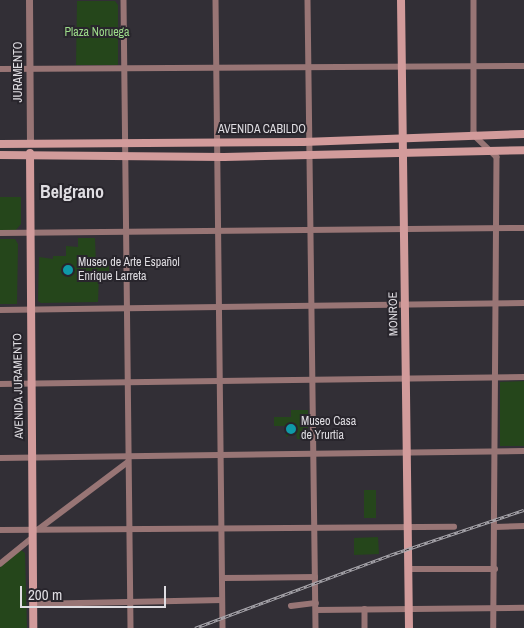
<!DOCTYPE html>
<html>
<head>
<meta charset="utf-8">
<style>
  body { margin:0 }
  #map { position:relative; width:524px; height:628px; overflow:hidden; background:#322f36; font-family:"Archivo Narrow",sans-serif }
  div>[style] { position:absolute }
  .green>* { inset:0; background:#25461b }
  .minor>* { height:5.5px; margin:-2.75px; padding:0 2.75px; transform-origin:2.75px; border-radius:2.75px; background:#987575 }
  .tertiary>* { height:7px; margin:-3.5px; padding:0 3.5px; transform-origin:3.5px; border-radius:3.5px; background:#987575 }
  .secondary>* { height:8px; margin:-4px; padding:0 4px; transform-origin:4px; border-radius:4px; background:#d29b9b }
  .rail>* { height:3px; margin-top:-1.5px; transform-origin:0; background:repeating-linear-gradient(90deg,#28252c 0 4px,#aaa8ae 0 8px); box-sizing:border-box; border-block:1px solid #aaa8ae }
  .dots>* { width:14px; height:14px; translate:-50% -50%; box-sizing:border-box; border:2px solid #28252c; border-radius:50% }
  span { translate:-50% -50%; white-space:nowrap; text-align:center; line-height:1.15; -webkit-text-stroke:4px #28252c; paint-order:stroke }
  .park-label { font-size:12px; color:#9ddc8a }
  .street-label { font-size:12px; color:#dfdde2 }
  .poi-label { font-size:12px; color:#dfdde2 }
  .left { translate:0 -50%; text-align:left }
  .district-label { font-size:18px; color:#dfdde2; font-weight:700 }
  .scale { position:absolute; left:20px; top:586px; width:146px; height:22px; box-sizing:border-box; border:2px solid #dfdde2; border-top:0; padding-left:6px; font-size:15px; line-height:18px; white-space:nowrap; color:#dfdde2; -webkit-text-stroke:4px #28252c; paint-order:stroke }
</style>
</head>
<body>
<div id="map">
  <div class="green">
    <i style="clip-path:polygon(77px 1px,115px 1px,118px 5px,118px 65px,76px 65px)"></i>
    <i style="clip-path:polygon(0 197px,21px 197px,21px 224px,16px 230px,0 230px)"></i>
    <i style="clip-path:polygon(78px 238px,95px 238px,96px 265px,109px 266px,109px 273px,99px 274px,98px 302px,41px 303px,38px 301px,39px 257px,53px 259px,53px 256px,66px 256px,66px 246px,78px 247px)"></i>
    <i style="clip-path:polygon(0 239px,15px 239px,18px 244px,17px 304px,0 304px)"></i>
    <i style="clip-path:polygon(524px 381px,524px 446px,500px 446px,500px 382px)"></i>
    <i style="clip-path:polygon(291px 410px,308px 410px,308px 433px,304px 434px,304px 439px,297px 439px,296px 433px,286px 437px,285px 426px,274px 426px,274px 417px,291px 417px)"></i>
    <i style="clip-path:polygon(364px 490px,376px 490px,376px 518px,364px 518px)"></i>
    <i style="clip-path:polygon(378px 537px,379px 554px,354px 555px,354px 538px)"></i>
    <i style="clip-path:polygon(21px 550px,25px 553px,27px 628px,0 628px,0 567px)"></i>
  </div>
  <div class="minor">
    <i style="left:124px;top:0;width:628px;rotate:89.36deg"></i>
    <i style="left:216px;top:0;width:628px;rotate:89.36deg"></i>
    <i style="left:308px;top:0;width:628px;rotate:89.27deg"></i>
    <i style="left:474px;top:0;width:132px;rotate:90deg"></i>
    <i style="left:474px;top:132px;width:4px;rotate:76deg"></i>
    <i style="left:475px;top:136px;width:30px;rotate:44deg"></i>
    <i style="left:497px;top:157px;width:471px;rotate:90.4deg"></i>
    <i style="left:0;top:69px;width:524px;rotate:-0.33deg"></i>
    <i style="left:0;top:233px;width:524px;rotate:-0.55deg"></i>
    <i style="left:0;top:310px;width:524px;rotate:-0.77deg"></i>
    <i style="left:0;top:384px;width:524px;rotate:-0.77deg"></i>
    <i style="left:0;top:458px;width:524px;rotate:-0.77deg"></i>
    <i style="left:495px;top:527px;width:29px;rotate:-2deg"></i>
    <i style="left:39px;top:529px;width:111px;rotate:-37deg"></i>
    <i style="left:0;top:530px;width:454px;rotate:-0.4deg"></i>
    <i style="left:0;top:564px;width:41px;rotate:-39.1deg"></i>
    <i style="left:408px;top:569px;width:87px"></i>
    <i style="left:222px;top:578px;width:93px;rotate:-0.6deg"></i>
    <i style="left:33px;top:604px;width:189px;rotate:-1.2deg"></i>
    <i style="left:291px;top:606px;width:25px;rotate:-7deg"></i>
    <i style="left:365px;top:609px;width:19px;rotate:90deg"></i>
    <i style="left:316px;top:610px;width:208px;rotate:-0.6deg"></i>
  </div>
  <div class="tertiary">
    <i style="left:29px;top:0;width:143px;rotate:89.6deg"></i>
  </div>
  <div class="secondary">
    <i style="left:401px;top:0;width:628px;rotate:89.27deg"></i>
    <i style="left:0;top:144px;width:303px;rotate:-0.4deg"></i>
    <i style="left:303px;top:142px;width:221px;rotate:-2.1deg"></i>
    <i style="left:30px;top:153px;width:475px;rotate:89.6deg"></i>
    <i style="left:0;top:155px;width:224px;rotate:0.5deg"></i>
    <i style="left:224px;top:157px;width:300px;rotate:-1.3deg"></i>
  </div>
  <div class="rail">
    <i style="left:195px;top:628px;width:208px;rotate:-20.5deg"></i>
    <i style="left:390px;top:555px;width:141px;rotate:-18.6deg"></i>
  </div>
  <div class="dots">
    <i style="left:68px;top:270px;background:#0f9aa8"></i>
    <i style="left:291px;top:429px;background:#0f9aa8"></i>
  </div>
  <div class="park-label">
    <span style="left:97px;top:33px">Plaza Noruega</span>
  </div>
  <div class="street-label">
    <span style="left:19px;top:72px;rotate:-90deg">JURAMENTO</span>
    <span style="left:262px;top:130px">AVENIDA CABILDO</span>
    <span style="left:394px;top:314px;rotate:-91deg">MONROE</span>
    <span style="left:19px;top:386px;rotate:-91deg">AVENIDA JURAMENTO</span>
  </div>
  <div class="poi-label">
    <span class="left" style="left:78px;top:270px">Museo de Arte Español<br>Enrique Larreta</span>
    <span class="left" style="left:301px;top:429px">Museo Casa<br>de Yrurtia</span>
  </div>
  <div class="district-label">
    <span style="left:72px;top:192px">Belgrano</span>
  </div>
  <div class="scale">200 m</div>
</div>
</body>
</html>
